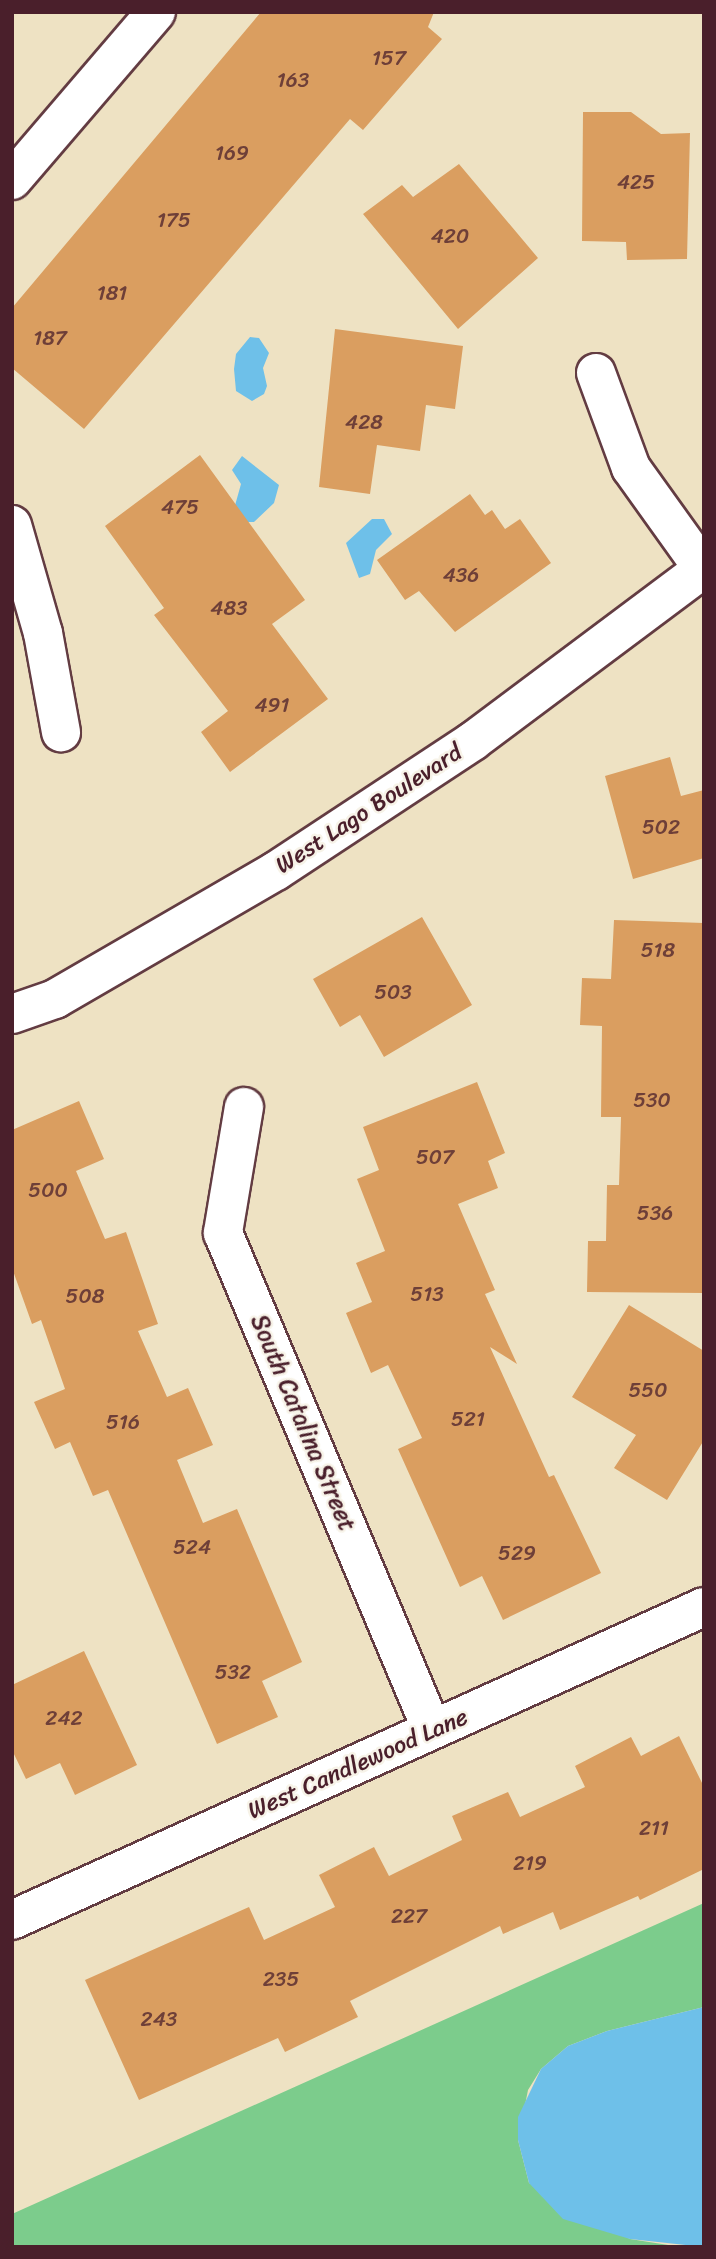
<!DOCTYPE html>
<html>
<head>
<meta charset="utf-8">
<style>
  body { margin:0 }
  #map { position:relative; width:716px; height:2259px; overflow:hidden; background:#eee2c3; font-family:Sriracha,sans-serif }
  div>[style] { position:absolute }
  .green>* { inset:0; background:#7ccc8c }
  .water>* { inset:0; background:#6ec0e9 }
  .building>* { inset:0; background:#da9e60 }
  .roads { filter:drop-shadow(2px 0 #633c42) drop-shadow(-2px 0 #633c42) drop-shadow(0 2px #633c42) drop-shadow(0 -2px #633c42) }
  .minor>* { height:38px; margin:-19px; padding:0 19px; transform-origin:19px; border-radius:19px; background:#fff }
  .tertiary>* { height:38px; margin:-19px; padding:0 19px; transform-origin:19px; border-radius:19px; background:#fff }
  span { translate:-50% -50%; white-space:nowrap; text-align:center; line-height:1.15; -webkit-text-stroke:5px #f7f3e8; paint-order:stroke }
  .number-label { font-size:21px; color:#6e3f38 }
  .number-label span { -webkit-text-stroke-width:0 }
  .street-label { font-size:24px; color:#4a1f2b }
  .frame { position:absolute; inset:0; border:14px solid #4a1f2b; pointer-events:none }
</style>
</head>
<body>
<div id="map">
  <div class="green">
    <i style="clip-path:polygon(704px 1903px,704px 2007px,607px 2031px,568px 2046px,541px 2069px,528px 2090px,518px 2140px,529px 2183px,630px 2239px,681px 2247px,12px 2247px,12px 2214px)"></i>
  </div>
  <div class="water">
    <i style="clip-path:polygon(250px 337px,259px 338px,269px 353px,263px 368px,267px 386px,264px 394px,252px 401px,236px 391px,234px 369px,236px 354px)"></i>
    <i style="clip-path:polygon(242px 456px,279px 485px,274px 503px,254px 522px,244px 522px,234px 509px,241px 484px,232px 470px)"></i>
    <i style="clip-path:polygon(372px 519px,384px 519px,392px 534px,376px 550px,370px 574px,359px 578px,346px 543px)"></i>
    <i style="clip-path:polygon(704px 2007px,704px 2247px,630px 2239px,563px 2219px,529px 2183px,518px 2140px,518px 2117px,541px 2069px,568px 2046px,607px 2031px)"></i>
  </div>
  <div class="building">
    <i style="clip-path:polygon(261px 12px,434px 12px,428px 27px,442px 39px,363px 130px,350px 119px,84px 429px,12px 368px,12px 308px)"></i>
    <i style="clip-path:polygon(583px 112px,631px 112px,661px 134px,690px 133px,687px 259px,627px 260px,626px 242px,582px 241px)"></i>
    <i style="clip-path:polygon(459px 164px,538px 258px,458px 329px,363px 214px,402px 185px,413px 197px)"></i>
    <i style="clip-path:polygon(335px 329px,463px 346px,455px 409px,426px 405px,420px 451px,377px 445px,370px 494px,319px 487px)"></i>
    <i style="clip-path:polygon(200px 455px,305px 600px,272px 624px,328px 699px,230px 772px,201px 732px,228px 711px,154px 615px,164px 608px,105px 526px)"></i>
    <i style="clip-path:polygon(470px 494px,485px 515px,492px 510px,505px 529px,520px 519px,551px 563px,455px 632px,419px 591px,405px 600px,377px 560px)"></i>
    <i style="clip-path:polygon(670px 757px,681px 796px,704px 790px,704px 858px,633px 879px,605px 776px)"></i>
    <i style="clip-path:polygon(422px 917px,472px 1005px,384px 1057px,360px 1015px,340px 1027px,313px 979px)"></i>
    <i style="clip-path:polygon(614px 920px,704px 923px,704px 1293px,587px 1292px,588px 1241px,606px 1241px,607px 1185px,619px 1185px,621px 1117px,601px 1117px,602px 1026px,580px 1025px,582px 978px,611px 979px)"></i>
    <i style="clip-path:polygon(477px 1082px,505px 1153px,488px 1161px,498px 1188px,458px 1204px,495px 1290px,485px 1294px,517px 1364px,490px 1347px,549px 1477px,554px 1475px,601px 1573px,503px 1620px,482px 1576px,460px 1587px,398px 1449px,422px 1438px,388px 1365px,371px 1373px,346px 1313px,372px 1302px,356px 1263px,385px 1251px,357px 1179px,379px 1170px,363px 1127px)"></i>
    <i style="clip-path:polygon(79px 1101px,104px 1159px,76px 1171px,105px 1239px,126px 1232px,158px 1324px,138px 1331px,167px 1397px,188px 1388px,213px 1445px,177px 1460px,203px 1523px,237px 1509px,302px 1662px,262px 1681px,278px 1717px,217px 1744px,108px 1490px,93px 1496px,70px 1442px,55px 1449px,34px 1402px,65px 1389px,41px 1320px,32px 1324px,12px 1268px,12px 1130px)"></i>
    <i style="clip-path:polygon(629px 1305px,704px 1351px,704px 1440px,667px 1500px,614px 1468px,636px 1435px,572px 1397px)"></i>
    <i style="clip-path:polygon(84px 1651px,137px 1765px,75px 1795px,60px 1763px,26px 1779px,12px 1750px,12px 1685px)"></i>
    <i style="clip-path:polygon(679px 1736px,704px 1787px,704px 1869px,640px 1900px,638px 1896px,560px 1930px,553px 1912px,503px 1934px,500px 1926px,350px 2001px,358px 2017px,285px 2052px,278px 2038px,139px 2100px,85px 1980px,249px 1907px,264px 1940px,335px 1907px,319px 1875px,374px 1847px,389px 1876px,462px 1840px,452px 1816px,508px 1792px,520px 1817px,585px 1787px,575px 1766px,631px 1737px,641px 1756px)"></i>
  </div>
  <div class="roads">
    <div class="minor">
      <i style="left:12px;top:180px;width:221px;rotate:-49.4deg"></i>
      <i style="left:596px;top:373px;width:101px;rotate:69.8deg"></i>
      <i style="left:631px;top:468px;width:125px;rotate:54.4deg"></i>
      <i style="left:12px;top:525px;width:112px;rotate:74deg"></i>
      <i style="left:43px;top:633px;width:101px;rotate:79.7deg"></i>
      <i style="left:244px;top:1107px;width:128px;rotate:99.5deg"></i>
      <i style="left:223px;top:1233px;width:539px;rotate:67.19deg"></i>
      <i style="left:12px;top:1920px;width:759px;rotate:-24.34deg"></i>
    </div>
    <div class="tertiary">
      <i style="left:12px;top:1014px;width:46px;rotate:-19.2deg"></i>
      <i style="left:55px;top:999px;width:255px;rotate:-30.1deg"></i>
      <i style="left:276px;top:871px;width:236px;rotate:-33.4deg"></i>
      <i style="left:473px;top:741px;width:289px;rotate:-36.8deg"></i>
    </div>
  </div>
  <div class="number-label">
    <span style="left:389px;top:58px">157</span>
    <span style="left:293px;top:80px">163</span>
    <span style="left:232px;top:153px">169</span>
    <span style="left:636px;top:182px">425</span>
    <span style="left:174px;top:220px">175</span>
    <span style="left:450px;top:236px">420</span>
    <span style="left:112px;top:293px">181</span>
    <span style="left:50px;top:338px">187</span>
    <span style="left:364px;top:422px">428</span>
    <span style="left:180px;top:507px">475</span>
    <span style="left:461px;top:575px">436</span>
    <span style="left:229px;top:608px">483</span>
    <span style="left:272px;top:705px">491</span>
    <span style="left:661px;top:827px">502</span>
    <span style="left:658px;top:950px">518</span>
    <span style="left:393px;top:992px">503</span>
    <span style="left:652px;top:1100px">530</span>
    <span style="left:435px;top:1157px">507</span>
    <span style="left:48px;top:1190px">500</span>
    <span style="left:655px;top:1213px">536</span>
    <span style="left:427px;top:1294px">513</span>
    <span style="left:85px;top:1296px">508</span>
    <span style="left:648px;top:1390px">550</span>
    <span style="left:468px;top:1419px">521</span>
    <span style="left:123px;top:1422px">516</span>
    <span style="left:192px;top:1547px">524</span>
    <span style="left:517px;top:1553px">529</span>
    <span style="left:233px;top:1672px">532</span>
    <span style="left:64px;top:1718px">242</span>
    <span style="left:654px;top:1828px">211</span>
    <span style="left:530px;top:1863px">219</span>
    <span style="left:409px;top:1916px">227</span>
    <span style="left:281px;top:1979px">235</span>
    <span style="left:159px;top:2019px">243</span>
  </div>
  <div class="street-label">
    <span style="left:369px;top:809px;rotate:-33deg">West Lago Boulevard</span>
    <span style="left:303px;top:1423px;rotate:67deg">South Catalina Street</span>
    <span style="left:358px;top:1764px;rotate:-24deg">West Candlewood Lane</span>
  </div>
  <div class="frame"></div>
</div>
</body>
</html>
